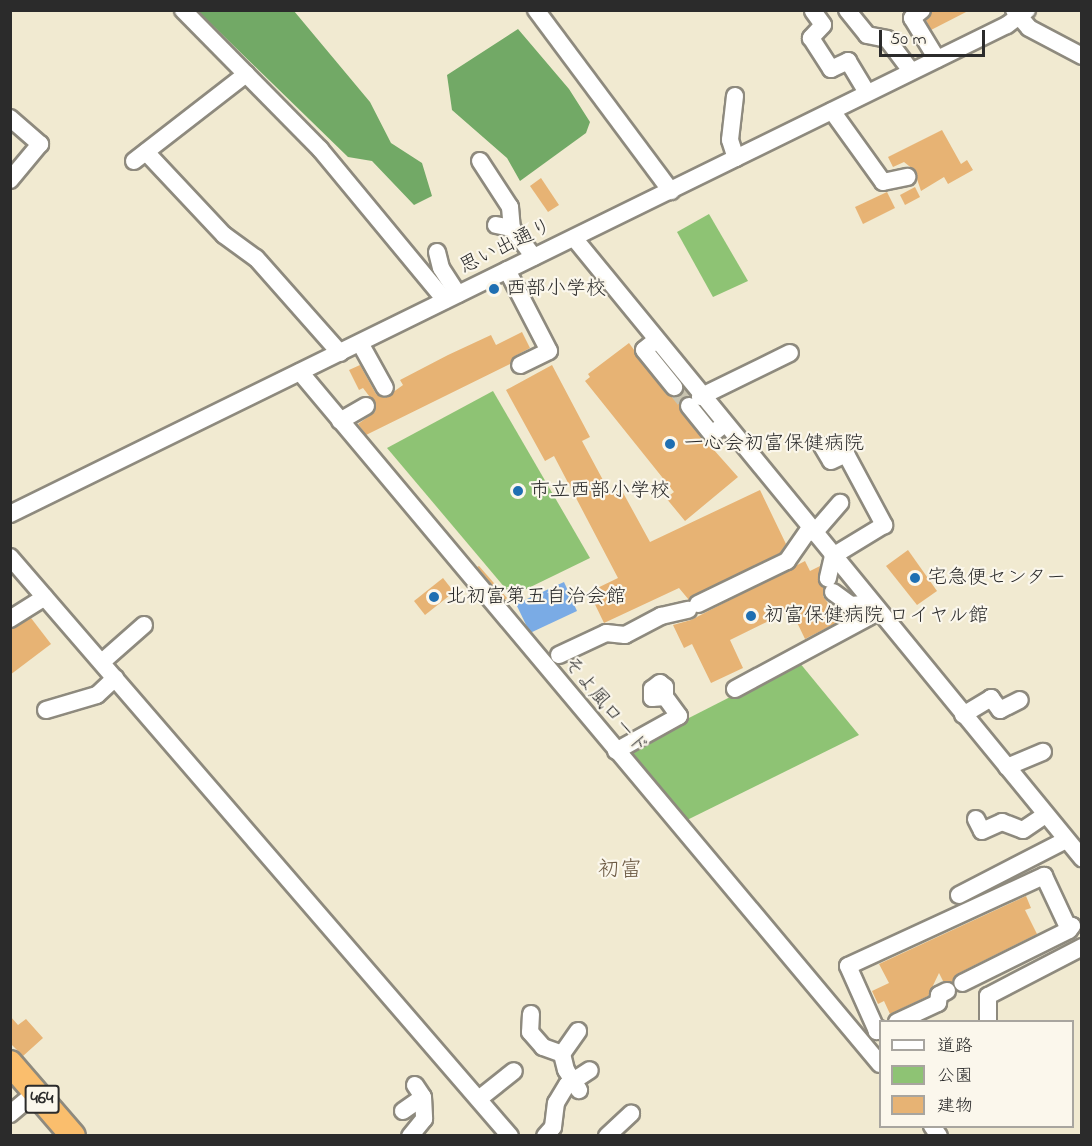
<!DOCTYPE html>
<html>
<head>
<meta charset="utf-8">
<style>
  body { margin:0 }
  #map { position:relative; width:1092px; height:1146px; overflow:hidden; background:#f1ead1; font-family:"Indie Flower","Klee One",sans-serif }
  div>[style] { position:absolute }
  .green>* { inset:0; background:#8ec374 }
  .forest>* { inset:0; background:#72a966 }
  .water>* { inset:0; background:#7aabe5 }
  .building>* { inset:0; background:#e7b374 }
  .minor-tunnel>* { height:16px; margin-top:-8px; transform-origin:0; background:repeating-linear-gradient(90deg,#c9c4b0 0 16px,transparent 0 24px) }
  .roads { filter:drop-shadow(2px 0 #8e8a7e) drop-shadow(-2px 0 #8e8a7e) drop-shadow(0 2px #8e8a7e) drop-shadow(0 -2px #8e8a7e) }
  .minor>* { height:16px; margin:-8px; padding:0 8px; transform-origin:8px; border-radius:8px; background:#fff }
  .highway>* { height:24px; margin:-12px; padding:0 12px; transform-origin:12px; border-radius:12px; background:#fabe6d }
  .dots>* { width:16px; height:16px; translate:-50% -50%; box-sizing:border-box; border:3px solid #fbf7ec; border-radius:50% }
  span { translate:-50% -50%; white-space:nowrap; text-align:center; line-height:1.15; -webkit-text-stroke:4.5px #fbf7ec; paint-order:stroke }
  .shield-label span { padding:2px 4px; background:#fbf7ec; border:2px solid; border-radius:4px; -webkit-text-stroke-width:0 }
  .shield-label { font-size:18px; color:#2b2b2b; font-weight:700 }
  .street-label { font-size:20px; color:#2b2b2b }
  .poi-label { font-size:20px; color:#2b2b2b }
  .left { translate:0 -50%; text-align:left }
  .quarter-label { font-size:22px; color:#6d5b45 }
  .frame { position:absolute; inset:0; border:12px solid #2b2b2b; pointer-events:none }
  .legend { position:absolute; left:879px; top:1020px; width:195px; height:108px; box-sizing:border-box; background:#fbf7ec; border:2px solid #a8a59f; margin:0; padding:8px 10px; list-style:none; font-size:18px; color:#2b2b2b }
  .legend li { display:flex; align-items:center; gap:12px; height:30px }
  .legend b { width:30px; border:2px solid #a8a59f }
  .scale { position:absolute; left:879px; top:30px; width:106px; height:27px; box-sizing:border-box; border:3px solid #2b2b2b; border-top:0; padding-left:8px; font-size:18px; line-height:21px; white-space:nowrap; color:#2b2b2b; -webkit-text-stroke:4px #fbf7ec; paint-order:stroke }
</style>
</head>
<body>
<div id="map">
  <div class="green">
    <i style="clip-path:polygon(709px 214px,748px 281px,713px 297px,677px 232px)"></i>
    <i style="clip-path:polygon(493px 391px,590px 558px,512px 596px,387px 448px)"></i>
    <i style="clip-path:polygon(799px 662px,859px 735px,683px 822px,626px 750px)"></i>
  </div>
  <div class="forest">
    <i style="clip-path:polygon(198px 11px,294px 11px,370px 102px,391px 143px,422px 163px,432px 196px,414px 205px,372px 161px,348px 157px)"></i>
    <i style="clip-path:polygon(518px 29px,569px 89px,590px 122px,586px 133px,520px 181px,507px 158px,452px 110px,447px 75px)"></i>
  </div>
  <div class="water">
    <i style="clip-path:polygon(564px 582px,577px 611px,530px 633px,516px 604px)"></i>
  </div>
  <div class="building">
    <i style="clip-path:polygon(932px 10px,970px 10px,931px 30px,926px 20px)"></i>
    <i style="clip-path:polygon(942px 130px,961px 164px,967px 160px,973px 170px,948px 184px,944px 177px,921px 191px,914px 170px,904px 162px,893px 167px,888px 157px)"></i>
    <i style="clip-path:polygon(541px 178px,559px 205px,548px 212px,530px 186px)"></i>
    <i style="clip-path:polygon(915px 187px,920px 197px,905px 205px,900px 195px)"></i>
    <i style="clip-path:polygon(887px 192px,895px 208px,863px 224px,855px 207px)"></i>
    <i style="clip-path:polygon(522px 332px,530px 348px,515px 356px,510px 364px,366px 435px,358px 424px,375px 412px,376px 405px,363px 388px,359px 390px,349px 370px,360px 365px,376px 394px,385px 398px,403px 385px,400px 380px,448px 355px,491px 335px,496px 345px)"></i>
    <i style="clip-path:polygon(629px 343px,666px 394px,675px 397px,683px 391px,687px 396px,679px 403px,681px 413px,738px 477px,685px 521px,666px 498px,674px 492px,585px 381px,590px 377px,588px 374px)"></i>
    <i style="clip-path:polygon(552px 365px,590px 437px,582px 441px,611px 495px,621px 489px,650px 542px,760px 490px,786px 544px,780px 553px,689px 600px,679px 588px,604px 623px,589px 592px,618px 578px,554px 456px,545px 461px,506px 390px)"></i>
    <i style="clip-path:polygon(908px 550px,937px 591px,917px 605px,886px 566px)"></i>
    <i style="clip-path:polygon(805px 561px,810px 571px,820px 566px,818px 581px,824px 587px,823px 596px,840px 621px,805px 639px,791px 610px,730px 640px,743px 668px,711px 683px,692px 644px,684px 648px,673px 625px,691px 620px)"></i>
    <i style="clip-path:polygon(479px 566px,507px 598px,505px 600px,477px 567px)"></i>
    <i style="clip-path:polygon(443px 578px,454px 592px,425px 615px,414px 601px)"></i>
    <i style="clip-path:polygon(31px 618px,51px 644px,10px 675px,10px 630px)"></i>
    <i style="clip-path:polygon(1026px 896px,1031px 908px,1025px 910px,1037px 934px,957px 974px,952px 982px,943px 981px,939px 973px,928px 996px,890px 1014px,884px 1001px,878px 1004px,872px 991px,889px 983px,879px 964px)"></i>
    <i style="clip-path:polygon(10px 1016px,18px 1025px,26px 1019px,43px 1038px,23px 1056px,10px 1043px)"></i>
  </div>
  <div class="minor-tunnel">
    <i style="left:674px;top:387px;width:24px;rotate:52deg"></i>
  </div>
  <div class="roads">
    <div class="minor">
      <i style="left:183px;top:10px;width:195px;rotate:45.4deg"></i>
      <i style="left:320px;top:149px;width:196px;rotate:50.4deg"></i>
      <i style="left:536px;top:10px;width:226px;rotate:53.3deg"></i>
      <i style="left:847px;top:10px;width:32px;rotate:51deg"></i>
      <i style="left:867px;top:35px;width:20px;rotate:11deg"></i>
      <i style="left:887px;top:39px;width:40px;rotate:53deg"></i>
      <i style="left:922px;top:10px;width:13px;rotate:141deg"></i>
      <i style="left:912px;top:18px;width:48px;rotate:58.6deg"></i>
      <i style="left:1014px;top:10px;width:23px;rotate:50deg"></i>
      <i style="left:1029px;top:28px;width:60px;rotate:27.8deg"></i>
      <i style="left:813px;top:11px;width:17px;rotate:54deg"></i>
      <i style="left:823px;top:25px;width:18px;rotate:133deg"></i>
      <i style="left:811px;top:38px;width:37px;rotate:57deg"></i>
      <i style="left:831px;top:69px;width:19px;rotate:-25deg"></i>
      <i style="left:848px;top:61px;width:37px;rotate:59deg"></i>
      <i style="left:735px;top:96px;width:44px;rotate:96.5deg"></i>
      <i style="left:730px;top:140px;width:19px;rotate:72deg"></i>
      <i style="left:832px;top:111px;width:87px;rotate:54.3deg"></i>
      <i style="left:883px;top:182px;width:25px;rotate:-12deg"></i>
      <i style="left:10px;top:118px;width:40px;rotate:41deg"></i>
      <i style="left:40px;top:144px;width:47px;rotate:129.8deg"></i>
      <i style="left:146px;top:152px;width:114px;rotate:46.8deg"></i>
      <i style="left:224px;top:235px;width:39px;rotate:36deg"></i>
      <i style="left:256px;top:258px;width:127px;rotate:48.5deg"></i>
      <i style="left:134px;top:161px;width:142px;rotate:-37.8deg"></i>
      <i style="left:480px;top:161px;width:55px;rotate:56.9deg"></i>
      <i style="left:510px;top:207px;width:21px;rotate:85deg"></i>
      <i style="left:512px;top:228px;width:36px;rotate:53deg"></i>
      <i style="left:496px;top:225px;width:16px;rotate:11deg"></i>
      <i style="left:574px;top:238px;width:802px;rotate:50.67deg"></i>
      <i style="left:437px;top:252px;width:16px;rotate:76deg"></i>
      <i style="left:441px;top:268px;width:31px;rotate:57deg"></i>
      <i style="left:507px;top:270px;width:91px;rotate:62.6deg"></i>
      <i style="left:549px;top:351px;width:32px;rotate:154deg"></i>
      <i style="left:655px;top:341px;width:14px;rotate:141deg"></i>
      <i style="left:644px;top:350px;width:48px;rotate:51deg"></i>
      <i style="left:360px;top:343px;width:51px;rotate:60.9deg"></i>
      <i style="left:300px;top:372px;width:903px;rotate:50.03deg"></i>
      <i style="left:700px;top:397px;width:100px;rotate:-26.1deg"></i>
      <i style="left:689px;top:406px;width:36px;rotate:51deg"></i>
      <i style="left:712px;top:434px;width:14px;rotate:-39deg"></i>
      <i style="left:340px;top:421px;width:30px;rotate:-30deg"></i>
      <i style="left:822px;top:446px;width:17px;rotate:59deg"></i>
      <i style="left:831px;top:461px;width:17px;rotate:-25deg"></i>
      <i style="left:846px;top:454px;width:81px;rotate:61.8deg"></i>
      <i style="left:884px;top:525px;width:60px;rotate:148.7deg"></i>
      <i style="left:833px;top:556px;width:23px;rotate:103deg"></i>
      <i style="left:10px;top:514px;width:1110px;rotate:-26.13deg"></i>
      <i style="left:1007px;top:25px;width:25px;rotate:-37deg"></i>
      <i style="left:814px;top:533px;width:40px;rotate:-49deg"></i>
      <i style="left:10px;top:557px;width:765px;rotate:49.19deg"></i>
      <i style="left:833px;top:592px;width:22px;rotate:36deg"></i>
      <i style="left:851px;top:605px;width:21px;rotate:-5deg"></i>
      <i style="left:698px;top:604px;width:99px;rotate:-25.8deg"></i>
      <i style="left:787px;top:561px;width:40px;rotate:-55.1deg"></i>
      <i style="left:10px;top:619px;width:41px;rotate:-32.2deg"></i>
      <i style="left:559px;top:655px;width:52px;rotate:-25.1deg"></i>
      <i style="left:606px;top:633px;width:19px;rotate:6deg"></i>
      <i style="left:625px;top:635px;width:41px;rotate:-27.8deg"></i>
      <i style="left:661px;top:616px;width:28px;rotate:-13deg"></i>
      <i style="left:102px;top:662px;width:56px;rotate:-41.4deg"></i>
      <i style="left:735px;top:689px;width:162px;rotate:-28.3deg"></i>
      <i style="left:46px;top:710px;width:53px;rotate:-16.4deg"></i>
      <i style="left:97px;top:695px;width:25px;rotate:-43deg"></i>
      <i style="left:963px;top:715px;width:33px;rotate:-31deg"></i>
      <i style="left:991px;top:698px;width:15px;rotate:53deg"></i>
      <i style="left:1000px;top:710px;width:22px;rotate:-27deg"></i>
      <i style="left:616px;top:751px;width:72px;rotate:-29.1deg"></i>
      <i style="left:679px;top:716px;width:24px;rotate:-126deg"></i>
      <i style="left:665px;top:697px;width:10px;rotate:-90deg"></i>
      <i style="left:665px;top:687px;width:6px;rotate:-141deg"></i>
      <i style="left:660px;top:683px;width:10px;rotate:143deg"></i>
      <i style="left:652px;top:689px;width:9px;rotate:90deg"></i>
      <i style="left:652px;top:698px;width:13px;rotate:-4deg"></i>
      <i style="left:1007px;top:767px;width:39px;rotate:-23deg"></i>
      <i style="left:976px;top:819px;width:13px;rotate:63deg"></i>
      <i style="left:982px;top:831px;width:22px;rotate:-24deg"></i>
      <i style="left:1002px;top:822px;width:22px;rotate:21deg"></i>
      <i style="left:1023px;top:830px;width:27px;rotate:-34deg"></i>
      <i style="left:959px;top:895px;width:120px;rotate:-27.2deg"></i>
      <i style="left:531px;top:1014px;width:18px;rotate:93deg"></i>
      <i style="left:530px;top:1032px;width:20px;rotate:49deg"></i>
      <i style="left:543px;top:1047px;width:20px;rotate:20deg"></i>
      <i style="left:562px;top:1054px;width:16px;rotate:76deg"></i>
      <i style="left:566px;top:1070px;width:24px;rotate:57deg"></i>
      <i style="left:897px;top:1022px;width:45px;rotate:-24.9deg"></i>
      <i style="left:938px;top:1003px;width:8px;rotate:-83deg"></i>
      <i style="left:939px;top:995px;width:9px;rotate:-27deg"></i>
      <i style="left:988px;top:1022px;width:26px;rotate:-90deg"></i>
      <i style="left:988px;top:996px;width:106px;rotate:-27.5deg"></i>
      <i style="left:880px;top:1029px;width:4px;rotate:146deg"></i>
      <i style="left:877px;top:1031px;width:71px;rotate:-114deg"></i>
      <i style="left:848px;top:966px;width:216px;rotate:-24.7deg"></i>
      <i style="left:1044px;top:876px;width:54px;rotate:64.9deg"></i>
      <i style="left:1067px;top:925px;width:5px;rotate:11deg"></i>
      <i style="left:1072px;top:926px;width:5px;rotate:127deg"></i>
      <i style="left:1069px;top:930px;width:119px;rotate:153.6deg"></i>
      <i style="left:562px;top:1054px;width:28px;rotate:-55deg"></i>
      <i style="left:415px;top:1085px;width:14px;rotate:56deg"></i>
      <i style="left:480px;top:1098px;width:43px;rotate:-38.5deg"></i>
      <i style="left:403px;top:1111px;width:24px;rotate:-35deg"></i>
      <i style="left:423px;top:1097px;width:22px;rotate:87deg"></i>
      <i style="left:424px;top:1119px;width:22px;rotate:129deg"></i>
      <i style="left:10px;top:1114px;width:34px;rotate:-40deg"></i>
      <i style="left:932px;top:1126px;width:12px;rotate:55deg"></i>
      <i style="left:545px;top:1136px;width:12px;rotate:-48deg"></i>
      <i style="left:553px;top:1127px;width:24px;rotate:-83deg"></i>
      <i style="left:556px;top:1103px;width:21px;rotate:-59deg"></i>
      <i style="left:567px;top:1085px;width:27px;rotate:-33deg"></i>
      <i style="left:607px;top:1136px;width:33px;rotate:-43deg"></i>
    </div>
    <div class="highway">
      <i style="left:10px;top:1063px;width:96px;rotate:49.2deg"></i>
    </div>
  </div>
  <div class="dots">
    <i style="left:494px;top:289px;background:#1f6fb2"></i>
    <i style="left:670px;top:444px;background:#1f6fb2"></i>
    <i style="left:518px;top:491px;background:#1f6fb2"></i>
    <i style="left:915px;top:578px;background:#1f6fb2"></i>
    <i style="left:434px;top:597px;background:#1f6fb2"></i>
    <i style="left:751px;top:616px;background:#1f6fb2"></i>
  </div>
  <div class="shield-label">
    <span style="left:42px;top:1099px">464</span>
  </div>
  <div class="street-label">
    <span style="left:506px;top:247px;rotate:-26deg">思い出通り</span>
    <span style="left:605px;top:706px;rotate:50deg">そよ風ロード</span>
  </div>
  <div class="poi-label">
    <span class="left" style="left:506px;top:289px">西部小学校</span>
    <span class="left" style="left:684px;top:444px">一心会初富保健病院</span>
    <span class="left" style="left:530px;top:491px">市立西部小学校</span>
    <span class="left" style="left:927px;top:578px">宅急便センター</span>
    <span class="left" style="left:446px;top:597px">北初富第五自治会館</span>
    <span class="left" style="left:764px;top:616px">初富保健病院 ロイヤル館</span>
  </div>
  <div class="quarter-label">
    <span style="left:620px;top:872px">初富</span>
  </div>
  <div class="frame"></div>
  <ul class="legend">
  <li><b style="height:8px;background:#fff"></b>道路</li>
  <li><b style="height:16px;background:#8ec374"></b>公園</li>
  <li><b style="height:16px;background:#e7b374"></b>建物</li>
  </ul>
  <div class="scale">50 m</div>
</div>
</body>
</html>
